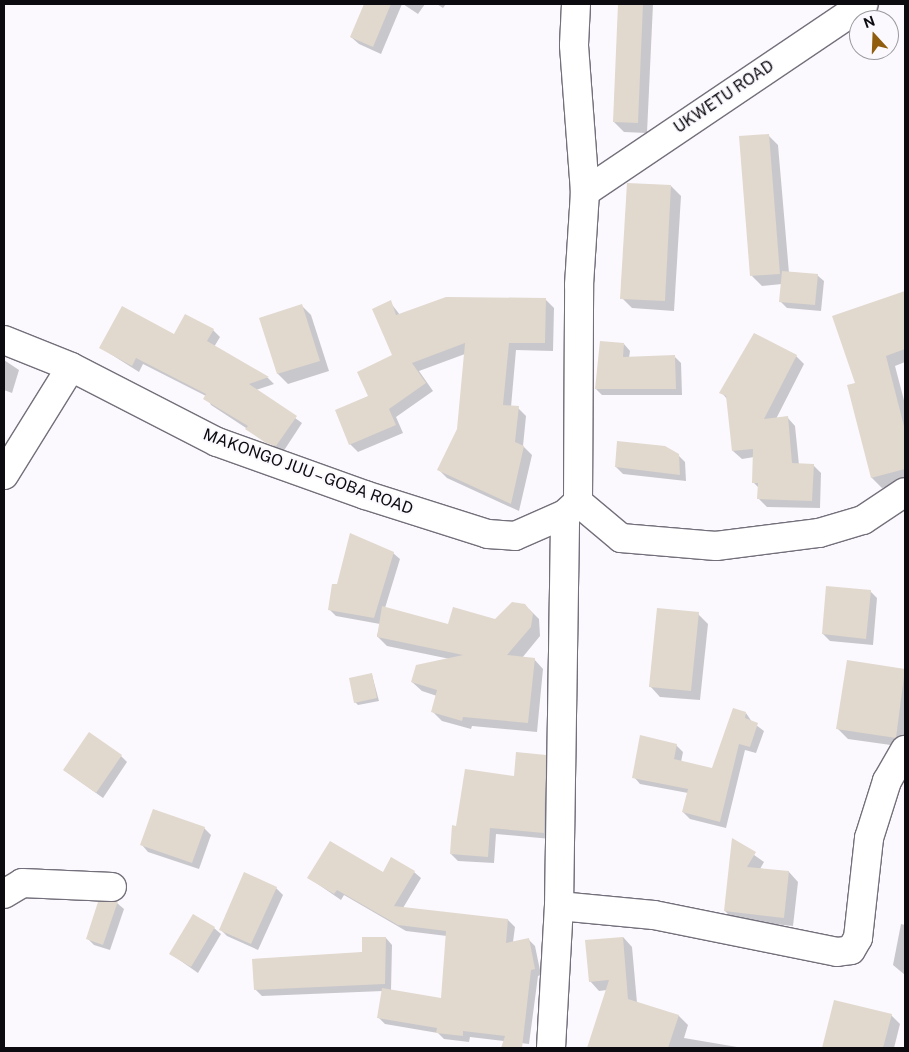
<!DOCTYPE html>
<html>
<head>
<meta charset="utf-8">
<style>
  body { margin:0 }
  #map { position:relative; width:909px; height:1052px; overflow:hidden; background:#fbf9fe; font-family:"Public Sans",sans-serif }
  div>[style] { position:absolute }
  .shadow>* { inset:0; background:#0003 }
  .building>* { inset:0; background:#e1d8ce }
  .roads { filter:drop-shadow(1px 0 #74707b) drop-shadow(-1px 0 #74707b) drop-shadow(0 1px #74707b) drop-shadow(0 -1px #74707b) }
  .street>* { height:28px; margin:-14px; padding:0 14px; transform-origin:14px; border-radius:14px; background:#fff }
  .secondary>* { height:28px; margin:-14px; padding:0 14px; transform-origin:14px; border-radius:14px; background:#fff }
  span { translate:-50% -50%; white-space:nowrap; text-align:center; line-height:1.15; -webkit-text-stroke:4px #fbf9fe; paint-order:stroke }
  .street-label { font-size:16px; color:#0c0b0f }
  .frame { position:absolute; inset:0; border:5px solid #0c0b0f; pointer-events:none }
  .north { position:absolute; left:849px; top:10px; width:50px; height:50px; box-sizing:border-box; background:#fbf9fe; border:1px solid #9b9a9e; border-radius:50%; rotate:340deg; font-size:14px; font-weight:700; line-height:20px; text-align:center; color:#0c0b0f }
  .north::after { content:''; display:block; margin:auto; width:18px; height:22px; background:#905d0e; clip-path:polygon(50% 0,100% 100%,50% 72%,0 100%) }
</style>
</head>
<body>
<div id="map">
  <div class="shadow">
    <i style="clip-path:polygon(365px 4px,402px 4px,381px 54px,359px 44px,351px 37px)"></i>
    <i style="clip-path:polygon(403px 4px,425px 4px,418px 14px)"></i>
    <i style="clip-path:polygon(437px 4px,446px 4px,443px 8px)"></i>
    <i style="clip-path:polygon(619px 4px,653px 4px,647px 133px,624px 132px,614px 122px)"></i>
    <i style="clip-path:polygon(768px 135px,778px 145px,789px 273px,817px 275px,824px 281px,821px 311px,787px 308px,780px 301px,782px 284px,762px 286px,752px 276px)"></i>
    <i style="clip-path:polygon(671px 186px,681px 196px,674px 311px,632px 308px,622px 298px)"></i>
    <i style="clip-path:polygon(905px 292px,905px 362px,895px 366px,905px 404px,905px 482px,882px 488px,872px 478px,857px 384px,834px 317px)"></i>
    <i style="clip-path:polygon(546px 300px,554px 308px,553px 351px,516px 350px,511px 407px,518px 408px,526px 416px,523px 446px,532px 455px,519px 511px,447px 478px,439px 470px,458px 429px,465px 354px,419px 371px,433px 391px,396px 417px,403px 433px,358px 452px,350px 444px,370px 397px,394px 356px,390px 302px,400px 315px)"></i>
    <i style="clip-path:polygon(301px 305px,311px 315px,329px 371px,288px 384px,278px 374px,261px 318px)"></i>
    <i style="clip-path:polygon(213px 330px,220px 337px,214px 347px,268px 378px,274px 384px,256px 390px,302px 423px,283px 452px,211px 405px,206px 396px,143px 364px,139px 372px,101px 348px)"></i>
    <i style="clip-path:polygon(624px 344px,630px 351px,629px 358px,674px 356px,681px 363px,682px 395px,602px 395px,596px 389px)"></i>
    <i style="clip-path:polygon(796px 356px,804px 364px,776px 419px,787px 417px,795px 426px,799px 465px,813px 465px,821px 473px,820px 508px,767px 507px,759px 499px,759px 488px,753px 482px,754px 457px,742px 459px,733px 451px,728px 400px,721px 392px)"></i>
    <i style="clip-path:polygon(4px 360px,19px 370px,12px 393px,4px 390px)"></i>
    <i style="clip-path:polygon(678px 455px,685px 462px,686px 481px,623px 474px,616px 467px)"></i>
    <i style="clip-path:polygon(393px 553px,400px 559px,385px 608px,449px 625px,495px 621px,513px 604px,529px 609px,539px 619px,540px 636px,522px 658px,534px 659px,543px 669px,537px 732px,472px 726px,471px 729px,442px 721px,432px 711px,437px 696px,422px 691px,412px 682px,450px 659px,387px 646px,377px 636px,380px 624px,336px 616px,329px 609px,337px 586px)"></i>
    <i style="clip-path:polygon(870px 591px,877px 598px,873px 645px,830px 641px,823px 634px)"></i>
    <i style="clip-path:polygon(698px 614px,708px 624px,700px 700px,660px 697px,650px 686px)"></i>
    <i style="clip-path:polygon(848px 662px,905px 670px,905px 747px,848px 739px,838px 729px)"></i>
    <i style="clip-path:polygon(372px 675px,379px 701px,358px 705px,355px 702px)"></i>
    <i style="clip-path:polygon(746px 713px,752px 722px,764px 731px,756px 753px,745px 750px,726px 828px,690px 819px,683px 812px,688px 793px,640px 784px,634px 777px,676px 745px,683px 752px,681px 762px,713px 770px)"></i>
    <i style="clip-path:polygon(121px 756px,127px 762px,103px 798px,64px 770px)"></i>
    <i style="clip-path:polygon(545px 756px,552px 762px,551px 839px,496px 834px,494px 863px,458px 861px,451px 854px,457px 827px)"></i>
    <i style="clip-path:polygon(204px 828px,211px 835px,199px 869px,148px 852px,142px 845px)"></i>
    <i style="clip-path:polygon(733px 840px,764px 862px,760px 869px,789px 872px,798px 882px,793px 926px,734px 920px,725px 911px)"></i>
    <i style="clip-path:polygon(414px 872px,421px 878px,403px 908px,508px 920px,515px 927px,513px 942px,528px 939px,535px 946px,541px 975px,538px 976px,529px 1044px,470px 1037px,469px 1042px,444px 1039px,438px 1033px,385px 1024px,378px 1017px,383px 991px,262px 996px,255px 989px,363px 953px,386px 938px,392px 945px,391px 991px,442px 999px,447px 936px,406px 931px,344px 895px,341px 900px,309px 878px)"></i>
    <i style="clip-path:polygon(276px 888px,283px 895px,258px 950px,227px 936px,220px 929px)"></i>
    <i style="clip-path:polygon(117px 903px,124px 909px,110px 950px,94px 945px,87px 938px)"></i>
    <i style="clip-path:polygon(901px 924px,905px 925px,905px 975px,893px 965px)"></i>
    <i style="clip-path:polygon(214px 928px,221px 934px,198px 973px,171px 954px)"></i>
    <i style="clip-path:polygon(623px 937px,632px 947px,637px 1003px,679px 1016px,688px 1025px,684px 1038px,743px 1048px,590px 1048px,607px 990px,599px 991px,590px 981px)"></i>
    <i style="clip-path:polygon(835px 1002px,891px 1015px,900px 1024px,894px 1048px,824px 1048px)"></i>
  </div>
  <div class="building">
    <i style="clip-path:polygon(364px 4px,391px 4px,373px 47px,350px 37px)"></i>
    <i style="clip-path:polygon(618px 4px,643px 4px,638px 123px,613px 122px)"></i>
    <i style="clip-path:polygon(769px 134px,780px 274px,750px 276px,739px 136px)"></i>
    <i style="clip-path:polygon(627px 183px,671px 185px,665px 301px,620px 299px)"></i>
    <i style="clip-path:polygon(782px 271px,818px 274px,815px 305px,779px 302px)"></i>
    <i style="clip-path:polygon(905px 291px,905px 349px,886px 356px,905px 430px,905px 469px,871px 478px,847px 385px,855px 383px,832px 316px)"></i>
    <i style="clip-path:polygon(446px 297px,546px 298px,545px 343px,509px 343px,503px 405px,519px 406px,515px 442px,524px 446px,511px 504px,437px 470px,457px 429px,465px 343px,412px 363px,426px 383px,389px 409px,396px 425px,349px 445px,335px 410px,368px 396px,357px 372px,392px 355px,372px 309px,391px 300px,396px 315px)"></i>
    <i style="clip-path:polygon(302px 304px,320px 361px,277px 374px,259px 318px)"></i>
    <i style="clip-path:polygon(122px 306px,174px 334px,185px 314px,214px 329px,207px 341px,269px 377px,249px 384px,297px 416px,276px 446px,266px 443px,245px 429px,248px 426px,203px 399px,206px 394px,136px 358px,132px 366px,99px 348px)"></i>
    <i style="clip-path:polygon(754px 333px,797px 355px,764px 419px,788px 416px,792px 463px,814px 464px,812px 501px,757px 499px,758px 483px,752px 483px,753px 449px,732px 451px,726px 396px,719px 393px)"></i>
    <i style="clip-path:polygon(600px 341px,624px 343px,623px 357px,675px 355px,676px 389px,595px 389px)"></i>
    <i style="clip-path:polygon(617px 441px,665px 446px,679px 454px,680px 475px,615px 467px)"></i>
    <i style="clip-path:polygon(350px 533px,394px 552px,374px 618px,328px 610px,332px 584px,337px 584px)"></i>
    <i style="clip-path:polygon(826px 586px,871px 590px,866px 639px,822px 634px)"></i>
    <i style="clip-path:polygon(512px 602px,525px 604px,533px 614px,531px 627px,507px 655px,535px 658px,528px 723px,463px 717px,462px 721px,431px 712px,437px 690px,411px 682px,416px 665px,463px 655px,377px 637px,382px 606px,448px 624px,453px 607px,495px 619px)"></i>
    <i style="clip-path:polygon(657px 608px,699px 612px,691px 691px,649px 687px)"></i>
    <i style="clip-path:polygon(847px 660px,905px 669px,896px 738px,836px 729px)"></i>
    <i style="clip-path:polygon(372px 673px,377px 698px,354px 703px,349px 678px)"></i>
    <i style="clip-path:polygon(733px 708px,746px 712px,745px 718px,758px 723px,750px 747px,739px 744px,720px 822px,682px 812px,688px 789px,632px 778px,640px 735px,677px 744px,674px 759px,712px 768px)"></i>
    <i style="clip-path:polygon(89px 732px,122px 755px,96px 793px,63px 770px)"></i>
    <i style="clip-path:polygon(516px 752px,546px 755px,544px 833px,490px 828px,488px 857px,450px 854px,452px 825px,456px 826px,465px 769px,514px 776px)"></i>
    <i style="clip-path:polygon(153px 809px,205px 827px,192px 863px,140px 845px)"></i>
    <i style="clip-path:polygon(732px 838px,756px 852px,747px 867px,789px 871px,784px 918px,724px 911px)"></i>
    <i style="clip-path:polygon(330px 841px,383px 872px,391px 857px,415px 871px,394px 906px,508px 919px,506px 943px,529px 938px,535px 969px,531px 970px,522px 1048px,501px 1048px,505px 1036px,463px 1031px,463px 1036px,436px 1033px,437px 1028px,377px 1018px,382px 988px,441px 998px,446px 931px,398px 925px,337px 890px,334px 894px,307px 878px)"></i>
    <i style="clip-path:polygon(244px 872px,277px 887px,251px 944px,219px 930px)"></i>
    <i style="clip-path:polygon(118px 901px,103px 945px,86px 939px,98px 902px)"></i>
    <i style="clip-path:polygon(193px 914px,215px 927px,191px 967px,169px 954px)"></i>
    <i style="clip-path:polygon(362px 937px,386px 937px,385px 984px,254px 990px,252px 959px,362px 952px)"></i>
    <i style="clip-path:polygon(623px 937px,628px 999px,679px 1015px,668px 1048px,587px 1048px,609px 980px,589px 982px,585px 940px)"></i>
    <i style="clip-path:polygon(834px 1000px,892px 1014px,883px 1048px,822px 1048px)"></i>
  </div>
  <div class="roads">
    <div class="street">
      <i style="left:585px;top:192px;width:336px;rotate:-34deg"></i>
      <i style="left:4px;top:475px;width:127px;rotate:-58.2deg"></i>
      <i style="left:578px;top:502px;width:56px;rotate:39.9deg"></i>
      <i style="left:621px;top:538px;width:95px;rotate:4.8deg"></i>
      <i style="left:716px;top:546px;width:104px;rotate:-7.2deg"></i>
      <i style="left:819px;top:533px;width:46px;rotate:-16.5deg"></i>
      <i style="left:863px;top:520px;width:50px;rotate:-33.7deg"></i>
      <i style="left:4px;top:894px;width:21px;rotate:-31deg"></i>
      <i style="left:22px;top:883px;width:90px;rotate:2.5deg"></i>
      <i style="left:559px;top:906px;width:95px;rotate:5.4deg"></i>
      <i style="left:654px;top:915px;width:187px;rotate:11.4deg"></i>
      <i style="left:837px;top:952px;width:14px;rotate:-8deg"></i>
      <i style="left:851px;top:950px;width:14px;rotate:-60deg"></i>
      <i style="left:858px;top:938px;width:101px;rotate:-83.7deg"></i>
      <i style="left:869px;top:838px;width:60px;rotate:-72.5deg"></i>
      <i style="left:887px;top:781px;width:36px;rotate:-60deg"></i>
      <i style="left:551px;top:1048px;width:142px;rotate:-86.8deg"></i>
      <i style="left:559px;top:906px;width:392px;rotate:-89.1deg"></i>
    </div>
    <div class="secondary">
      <i style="left:4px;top:340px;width:72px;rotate:21.9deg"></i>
      <i style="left:71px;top:367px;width:164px;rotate:27.2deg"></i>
      <i style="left:217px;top:442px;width:157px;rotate:19.7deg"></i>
      <i style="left:365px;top:495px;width:129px;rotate:17.6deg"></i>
      <i style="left:488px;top:534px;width:27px;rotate:4deg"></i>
      <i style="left:515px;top:536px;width:55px;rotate:-23.7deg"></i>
      <i style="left:565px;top:514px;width:18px;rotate:-43deg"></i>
      <i style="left:578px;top:502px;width:217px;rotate:-89.7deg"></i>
      <i style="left:579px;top:285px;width:93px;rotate:-86.3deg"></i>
      <i style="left:585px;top:192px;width:147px;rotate:-94.3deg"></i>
      <i style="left:574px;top:45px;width:41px;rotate:-87.2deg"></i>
    </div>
  </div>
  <div class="street-label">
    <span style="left:724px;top:97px;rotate:-34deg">UKWETU ROAD</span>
    <span style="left:308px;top:472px;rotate:20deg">MAKONGO JUU – GOBA ROAD</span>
  </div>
  <div class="frame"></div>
  <div class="north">N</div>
</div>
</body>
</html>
